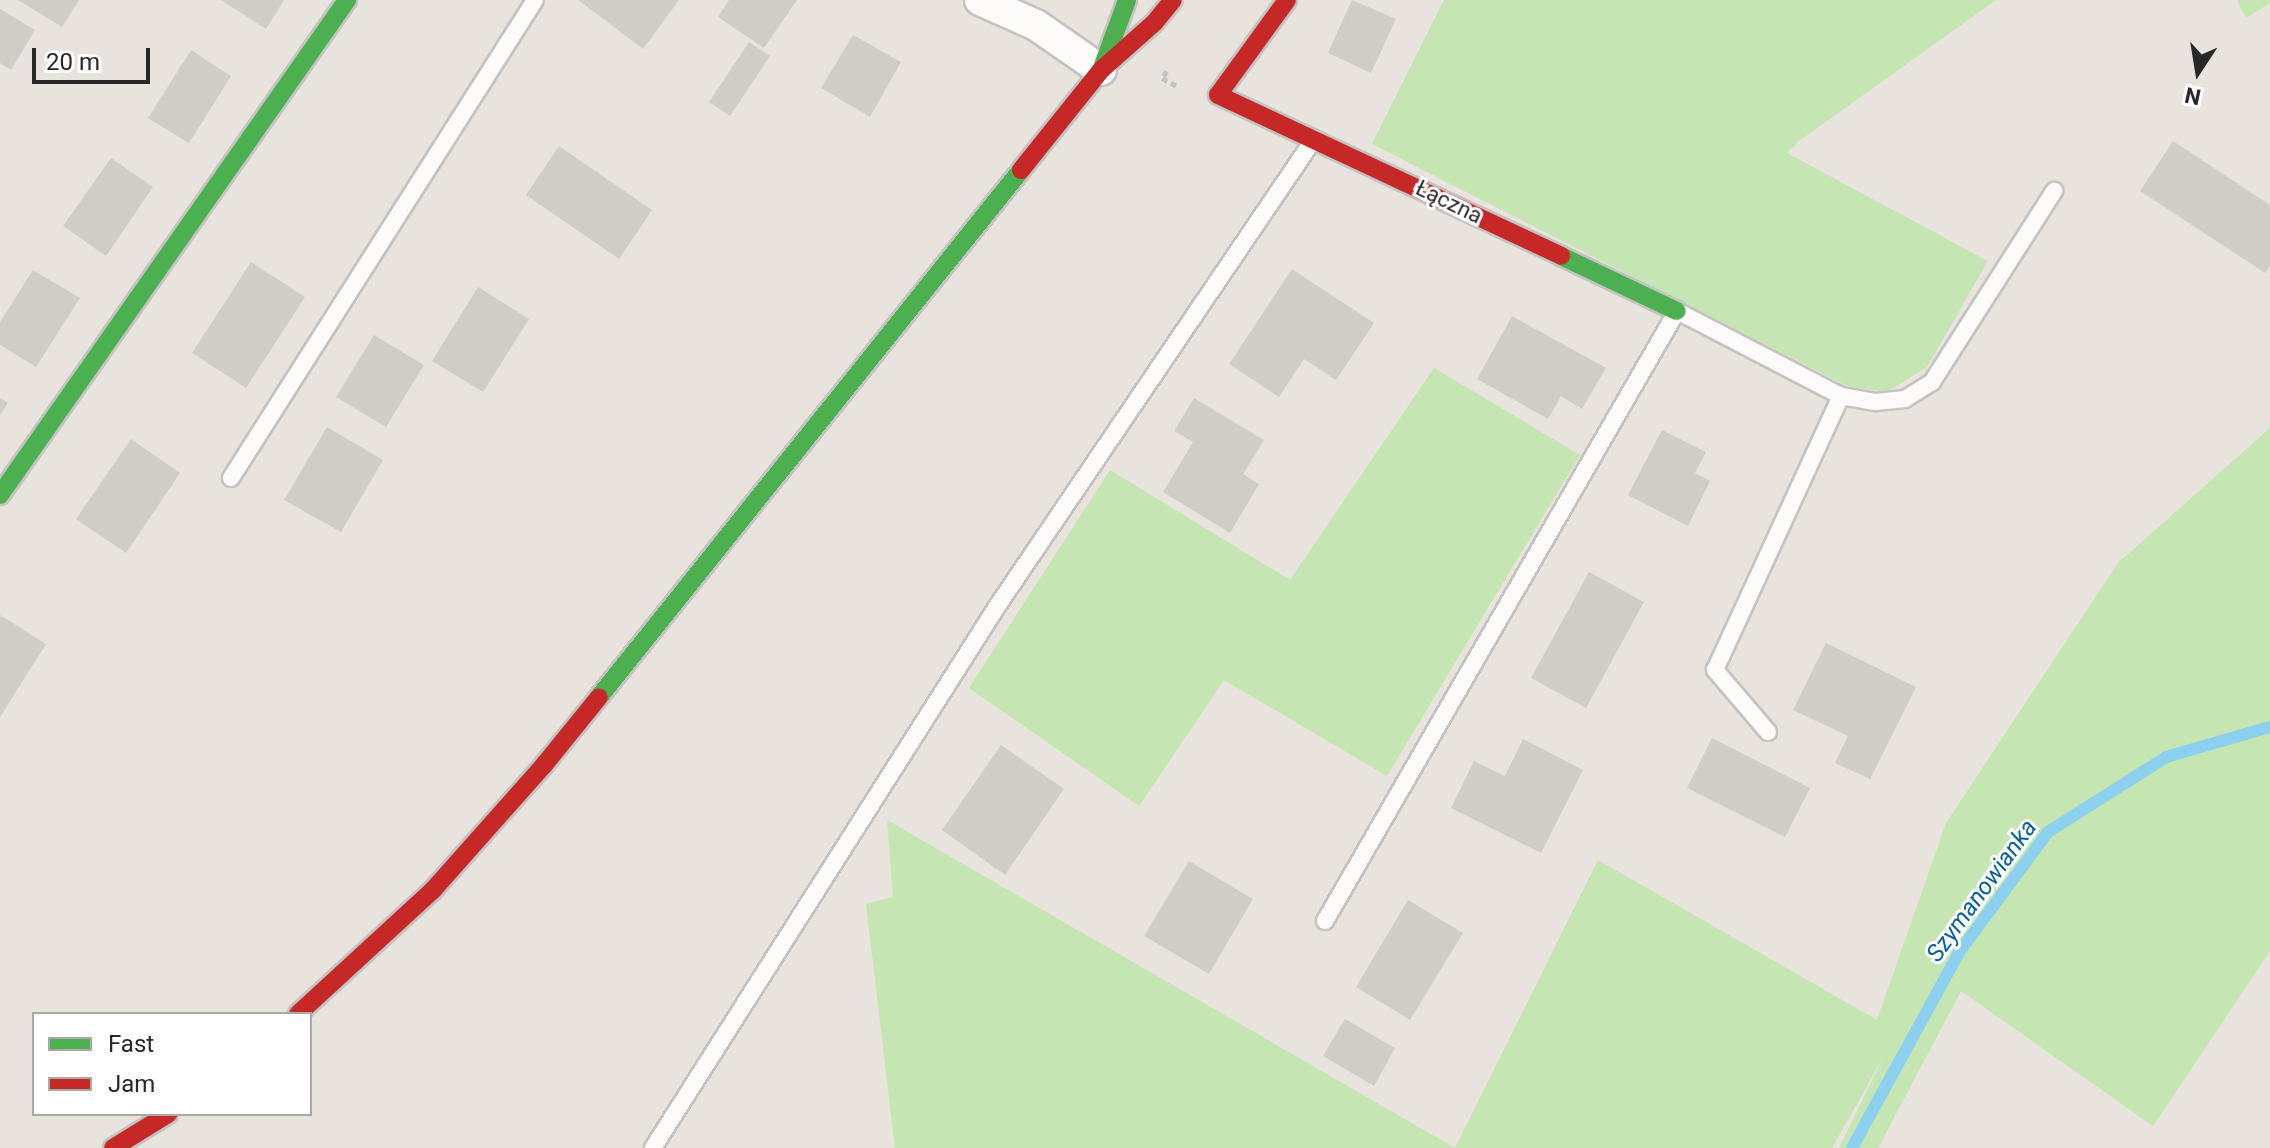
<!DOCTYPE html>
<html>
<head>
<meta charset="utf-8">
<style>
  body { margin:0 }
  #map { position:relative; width:2270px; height:1148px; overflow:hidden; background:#e8e3dc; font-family:Roboto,sans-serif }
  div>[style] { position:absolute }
  .green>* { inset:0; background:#c5e5b3 }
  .stream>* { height:12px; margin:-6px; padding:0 6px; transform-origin:6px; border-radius:6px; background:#8ccfee }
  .building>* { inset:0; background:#d0cdc8 }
  .path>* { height:5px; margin-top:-2.5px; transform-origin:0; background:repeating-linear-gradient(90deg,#c4c3c3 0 6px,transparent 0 10px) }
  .roads { filter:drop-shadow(2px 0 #c4c3c2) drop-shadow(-2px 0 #c4c3c2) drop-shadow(0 2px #c4c3c2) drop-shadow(0 -2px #c4c3c2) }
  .lane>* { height:16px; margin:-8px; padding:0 8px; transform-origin:8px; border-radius:8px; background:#fcfbfa }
  .street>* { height:30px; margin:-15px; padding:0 15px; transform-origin:15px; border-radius:15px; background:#fcfbfa }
  .fast>* { height:18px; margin:-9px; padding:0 9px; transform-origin:9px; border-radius:9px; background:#4caf50 }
  .jam>* { height:18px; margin:-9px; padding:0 9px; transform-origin:9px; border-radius:9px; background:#c62828 }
  span { translate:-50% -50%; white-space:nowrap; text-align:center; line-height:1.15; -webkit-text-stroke:6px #fff; paint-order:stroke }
  .street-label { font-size:22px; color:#282828 }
  .water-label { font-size:24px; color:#06619e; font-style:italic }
  .legend { position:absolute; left:32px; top:1012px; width:280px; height:104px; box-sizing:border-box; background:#fff; border:2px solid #a9a9a9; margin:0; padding:10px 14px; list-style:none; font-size:24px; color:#282828 }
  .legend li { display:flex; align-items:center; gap:16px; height:40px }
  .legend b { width:40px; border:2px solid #a9a9a9 }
  .north { position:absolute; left:2158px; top:32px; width:80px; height:80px; -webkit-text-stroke:6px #fff; paint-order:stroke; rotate:192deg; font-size:22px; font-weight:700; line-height:32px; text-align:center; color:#282828 }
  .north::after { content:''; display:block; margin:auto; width:28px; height:36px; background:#282828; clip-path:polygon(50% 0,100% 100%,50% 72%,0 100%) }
  .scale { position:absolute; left:32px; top:48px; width:118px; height:36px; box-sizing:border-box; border:4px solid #282828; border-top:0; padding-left:10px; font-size:24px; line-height:28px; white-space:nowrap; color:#282828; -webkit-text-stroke:6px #fff; paint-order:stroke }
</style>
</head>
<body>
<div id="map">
  <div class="green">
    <i style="clip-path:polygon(1444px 0,1996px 0,1799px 141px,1787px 153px,1988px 261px,1927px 367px,1887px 392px,1849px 387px,1372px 144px)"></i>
    <i style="clip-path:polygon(2237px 0,2270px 0,2270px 3px,2246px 18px)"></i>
    <i style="clip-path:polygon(1434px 368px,1580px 455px,1387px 776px,1224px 680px,1139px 806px,969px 688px,1110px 470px,1290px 580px)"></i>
    <i style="clip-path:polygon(2270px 428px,2270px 951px,2153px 1126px,1961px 991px,1878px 1148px,1839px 1148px,1884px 1056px,1832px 1148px,895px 1148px,866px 904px,893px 897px,887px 820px,1455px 1148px,1598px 860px,1877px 1020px,1946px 823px,2118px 563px)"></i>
  </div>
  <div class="stream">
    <i style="left:1852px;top:1148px;width:225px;rotate:-61.3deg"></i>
    <i style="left:1960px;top:951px;width:148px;rotate:-53.5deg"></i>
    <i style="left:2048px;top:832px;width:140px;rotate:-32.4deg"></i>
    <i style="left:2166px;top:757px;width:108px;rotate:-16.1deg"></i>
  </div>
  <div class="building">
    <i style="clip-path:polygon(18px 0,79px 0,62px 27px)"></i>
    <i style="clip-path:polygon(221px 0,284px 0,266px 29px)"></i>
    <i style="clip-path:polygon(578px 0,679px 0,643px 49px)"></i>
    <i style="clip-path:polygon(729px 0,797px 0,764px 48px,718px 17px)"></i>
    <i style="clip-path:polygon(1352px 0,1396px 19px,1371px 73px,1328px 53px)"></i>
    <i style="clip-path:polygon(0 9px,35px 30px,11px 70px,0 63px)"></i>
    <i style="clip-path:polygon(853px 35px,901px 62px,870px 117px,821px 88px)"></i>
    <i style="clip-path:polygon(749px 42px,770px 56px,730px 116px,709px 102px)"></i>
    <i style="clip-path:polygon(191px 50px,231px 76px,189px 143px,148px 118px)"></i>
    <i style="clip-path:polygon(2173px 141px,2270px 205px,2270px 266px,2265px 273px,2140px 191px)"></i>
    <i style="clip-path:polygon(559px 146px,652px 210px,619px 259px,526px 195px)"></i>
    <i style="clip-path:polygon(111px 158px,153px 187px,106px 256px,63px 226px)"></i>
    <i style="clip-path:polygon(251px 262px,305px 297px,246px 388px,192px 353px)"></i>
    <i style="clip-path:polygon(1292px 269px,1374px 323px,1336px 380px,1304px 359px,1279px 397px,1229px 364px)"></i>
    <i style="clip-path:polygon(33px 270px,80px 298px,36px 367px,0 345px,0 322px)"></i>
    <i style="clip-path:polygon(478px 287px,529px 319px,483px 392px,432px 361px)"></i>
    <i style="clip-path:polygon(1512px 316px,1606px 368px,1582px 409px,1561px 396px,1548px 419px,1477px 379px)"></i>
    <i style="clip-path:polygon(374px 335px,424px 365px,386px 427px,336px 397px)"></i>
    <i style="clip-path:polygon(0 398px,8px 403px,0 415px)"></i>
    <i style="clip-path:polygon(1194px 398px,1264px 440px,1243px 474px,1259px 484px,1230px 533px,1163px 492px,1193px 442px,1174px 431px)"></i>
    <i style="clip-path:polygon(327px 427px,383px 460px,341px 532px,284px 500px)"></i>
    <i style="clip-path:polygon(1662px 430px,1706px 452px,1695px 473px,1710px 481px,1688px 526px,1628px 495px)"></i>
    <i style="clip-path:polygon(131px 439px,180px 473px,126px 553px,76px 519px)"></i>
    <i style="clip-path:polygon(1589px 572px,1644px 602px,1586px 708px,1531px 678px)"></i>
    <i style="clip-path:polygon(0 615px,46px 644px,0 717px)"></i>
    <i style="clip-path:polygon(1826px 643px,1916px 687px,1870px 779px,1835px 763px,1848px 736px,1793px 710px)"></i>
    <i style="clip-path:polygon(1712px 738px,1810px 788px,1785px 837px,1687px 788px)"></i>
    <i style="clip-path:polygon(1523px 739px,1583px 770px,1541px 853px,1451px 808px,1474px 761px,1505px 776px)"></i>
    <i style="clip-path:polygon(1001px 745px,1064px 789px,1005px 875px,942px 830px)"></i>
    <i style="clip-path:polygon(1189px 861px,1253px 899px,1209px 974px,1144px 936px)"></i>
    <i style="clip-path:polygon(1408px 900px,1463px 933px,1410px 1020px,1356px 987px)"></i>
    <i style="clip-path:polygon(1345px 1019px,1395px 1048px,1374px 1086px,1323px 1056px)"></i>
  </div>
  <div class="path">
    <i style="left:1167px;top:71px;width:9px;rotate:126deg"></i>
    <i style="left:1162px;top:78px;width:17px;rotate:28deg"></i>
  </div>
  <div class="roads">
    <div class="lane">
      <i style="left:231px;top:478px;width:566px;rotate:-57.54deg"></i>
      <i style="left:1768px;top:732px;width:82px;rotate:-130.5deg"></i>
      <i style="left:1715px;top:670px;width:302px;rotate:-65.3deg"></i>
      <i style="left:1325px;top:921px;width:704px;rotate:-60.01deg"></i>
      <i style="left:1677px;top:311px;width:185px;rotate:27.4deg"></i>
      <i style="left:1841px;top:396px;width:36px;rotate:10deg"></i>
      <i style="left:1876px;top:402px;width:29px;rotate:-6deg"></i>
      <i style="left:1905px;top:399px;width:32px;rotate:-32deg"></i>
      <i style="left:1932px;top:382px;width:227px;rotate:-57.4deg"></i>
      <i style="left:653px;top:1148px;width:643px;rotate:-57.57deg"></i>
      <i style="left:998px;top:605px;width:563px;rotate:-55.86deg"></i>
    </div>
    <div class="street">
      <i style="left:980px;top:0;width:61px;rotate:24.1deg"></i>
      <i style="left:1036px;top:25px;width:79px;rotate:34.7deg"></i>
    </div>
    <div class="fast">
      <i style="left:1103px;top:65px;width:69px;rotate:-69.7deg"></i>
      <i style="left:1561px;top:256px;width:128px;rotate:25.4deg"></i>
      <i style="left:0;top:495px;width:605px;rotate:-54.97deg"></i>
      <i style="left:599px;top:697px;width:675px;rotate:-51.31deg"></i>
    </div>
    <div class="jam">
      <i style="left:1287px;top:0;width:117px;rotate:126deg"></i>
      <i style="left:1218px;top:95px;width:379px;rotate:25.1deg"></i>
      <i style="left:1021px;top:170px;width:128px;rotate:-51.3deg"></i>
      <i style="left:1101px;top:70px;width:72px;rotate:-41.6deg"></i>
      <i style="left:1155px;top:22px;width:28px;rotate:-51deg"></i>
      <i style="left:298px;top:1014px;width:183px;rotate:-42.6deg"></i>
      <i style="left:433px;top:890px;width:167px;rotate:-48.4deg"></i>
      <i style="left:544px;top:765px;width:87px;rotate:-51deg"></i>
      <i style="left:113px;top:1148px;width:65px;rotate:-31.7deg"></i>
    </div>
  </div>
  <div class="street-label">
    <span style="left:1449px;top:202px;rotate:26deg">Łączna</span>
  </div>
  <div class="water-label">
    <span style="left:1982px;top:891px;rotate:-54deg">Szymanowianka</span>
  </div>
  <ul class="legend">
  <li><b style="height:10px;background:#4caf50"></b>Fast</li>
  <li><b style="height:10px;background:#c62828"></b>Jam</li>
  </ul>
  <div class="north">N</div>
  <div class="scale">20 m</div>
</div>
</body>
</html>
